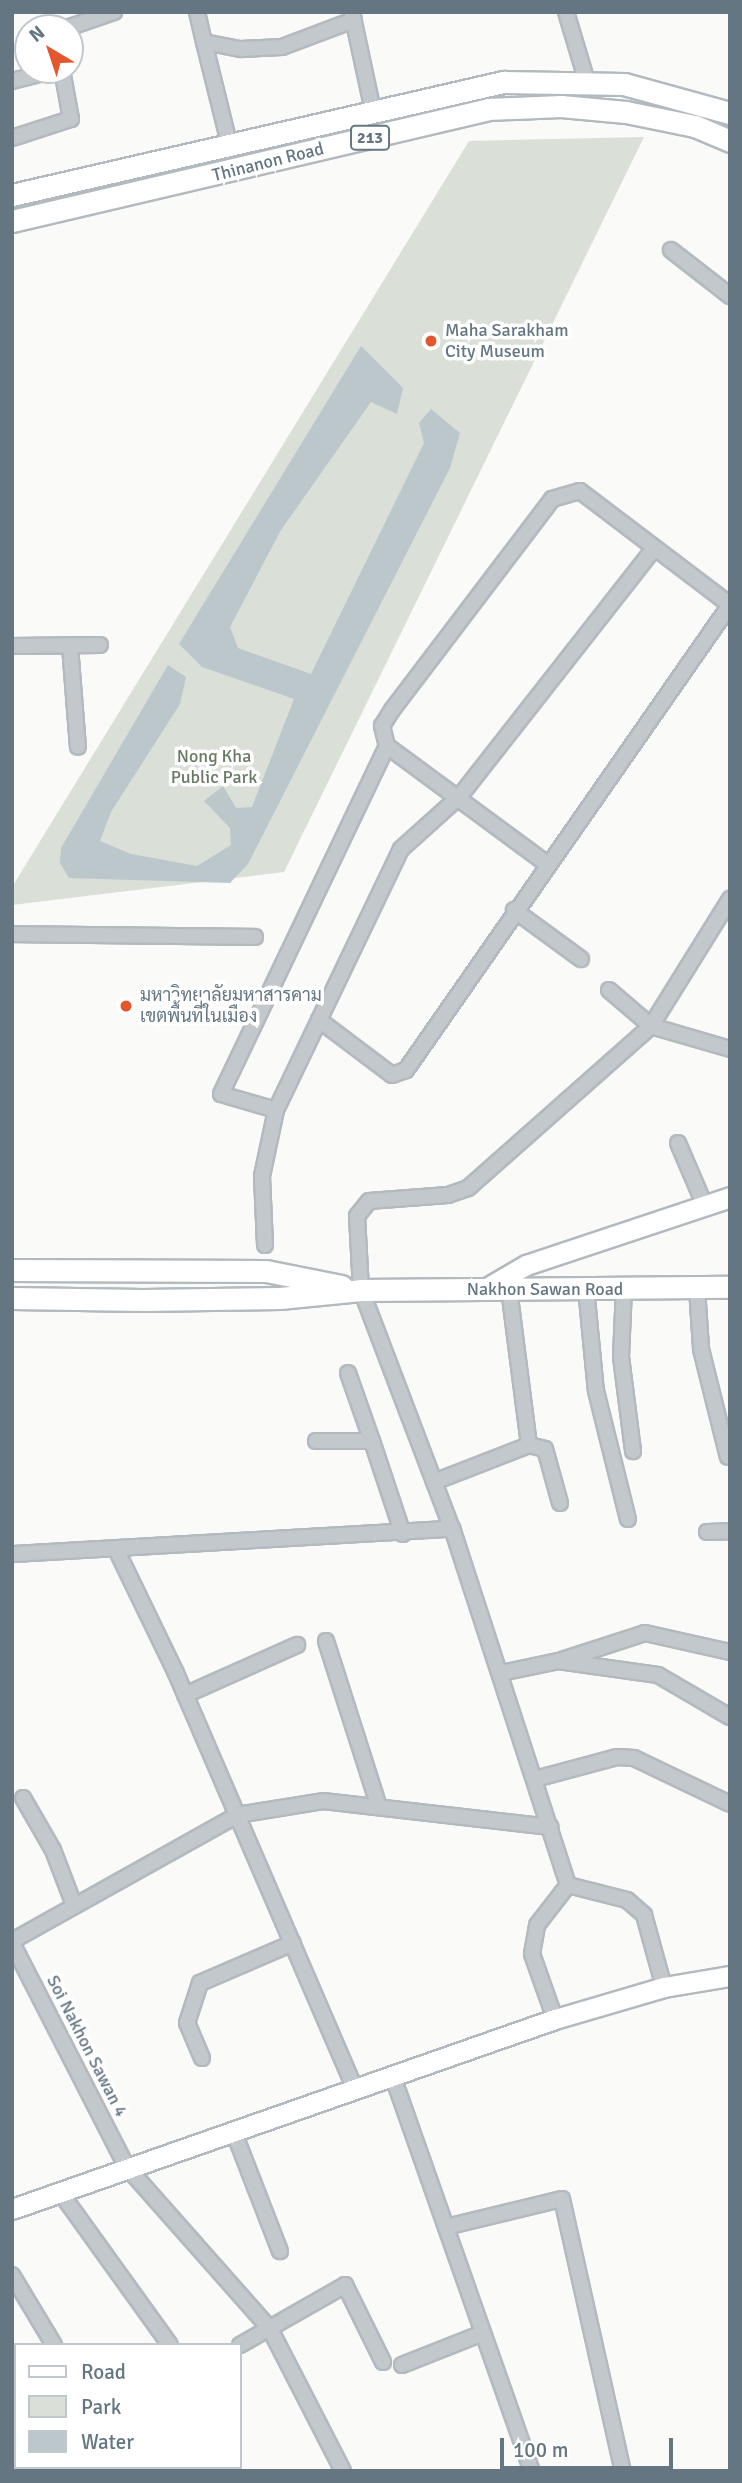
<!DOCTYPE html>
<html>
<head>
<meta charset="utf-8">
<style>
  body { margin:0 }
  #map { position:relative; width:742px; height:2483px; overflow:hidden; background:#fafaf8; font-family:Signika,Sarabun,sans-serif }
  div>[style] { position:absolute }
  .green>* { inset:0; background:#dadfd7 }
  .water>* { inset:0; background:#bbc7cb }
  .roads { filter:drop-shadow(2px 0 #b3babf) drop-shadow(-2px 0 #b3babf) drop-shadow(0 2px #b3babf) drop-shadow(0 -2px #b3babf) }
  .street>* { height:14px; margin:-7px; padding:0 7px; transform-origin:7px; border-radius:7px; background:#c3c8cc }
  .secondary>* { height:19px; margin:-9.5px; padding:0 9.5px; transform-origin:9.5px; border-radius:9.5px; background:#fff }
  .primary>* { height:21px; margin:-10.5px; padding:0 10.5px; transform-origin:10.5px; border-radius:10.5px; background:#fff }
  .dots>* { width:19px; height:19px; translate:-50% -50%; box-sizing:border-box; border:4px solid #fff; border-radius:50% }
  span { translate:-50% -50%; white-space:nowrap; text-align:center; line-height:1.15; -webkit-text-stroke:7px #fff; paint-order:stroke }
  .shield-label span { padding:2px 5px; background:#fff; border:2px solid; border-radius:5px; -webkit-text-stroke-width:0 }
  .shield-label { font-size:16px; color:#657683; font-weight:700 }
  .street-label { font-size:18px; color:#657683 }
  .poi-label { font-size:18px; color:#657683 }
  .left { translate:0 -50%; text-align:left }
  .park-label { font-size:18px; color:#687a64 }
  .frame { position:absolute; inset:0; border:14px solid #657683; pointer-events:none }
  .legend { position:absolute; left:14px; top:2343px; width:228px; height:126px; box-sizing:border-box; background:#fff; border:2px solid #c1c8cd; margin:0; padding:9px 12px; list-style:none; font-size:21px; color:#657683 }
  .legend li { display:flex; align-items:center; gap:14px; height:35px }
  .legend b { width:35px; border:2px solid #c1c8cd }
  .north { position:absolute; left:14px; top:14px; width:70px; height:70px; box-sizing:border-box; background:#fff; border:2px solid #c1c8cd; border-radius:50%; rotate:321deg; font-size:19px; font-weight:700; line-height:28px; text-align:center; color:#657683 }
  .north::after { content:''; display:block; margin:auto; width:24px; height:32px; background:#e4572e; clip-path:polygon(50% 0,100% 100%,50% 72%,0 100%) }
  .scale { position:absolute; left:500px; top:2438px; width:173px; height:32px; box-sizing:border-box; border:4px solid #657683; border-top:0; padding-left:9px; font-size:21px; line-height:24px; white-space:nowrap; color:#657683; -webkit-text-stroke:5px #fff; paint-order:stroke }
</style>
</head>
<body>
<div id="map">
  <div class="green">
    <i style="clip-path:polygon(644px 137px,284px 872px,12px 905px,12px 887px,469px 141px)"></i>
  </div>
  <div class="water">
    <i style="clip-path:polygon(361px 346px,403px 388px,397px 414px,371px 402px,281px 530px,230px 627px,238px 648px,311px 674px,424px 443px,419px 423px,431px 409px,460px 433px,450px 468px,248px 864px,230px 883px,69px 878px,60px 863px,61px 848px,168px 665px,186px 677px,180px 704px,111px 812px,100px 841px,131px 854px,197px 866px,231px 845px,230px 828px,204px 801px,223px 786px,236px 808px,252px 807px,294px 699px,202px 667px,179px 644px)"></i>
  </div>
  <div class="roads">
    <div class="street">
      <i style="left:197px;top:12px;width:31px;rotate:77deg"></i>
      <i style="left:204px;top:42px;width:38px;rotate:11deg"></i>
      <i style="left:241px;top:49px;width:41px;rotate:-2.8deg"></i>
      <i style="left:282px;top:47px;width:77px;rotate:-20.6deg"></i>
      <i style="left:566px;top:12px;width:73px;rotate:73.3deg"></i>
      <i style="left:352px;top:13px;width:100px;rotate:77.9deg"></i>
      <i style="left:67px;top:28px;width:50px;rotate:-18.8deg"></i>
      <i style="left:204px;top:42px;width:104px;rotate:76.1deg"></i>
      <i style="left:12px;top:81px;width:44px;rotate:-14.3deg"></i>
      <i style="left:12px;top:138px;width:62px;rotate:-17.9deg"></i>
      <i style="left:71px;top:119px;width:50px;rotate:-100.4deg"></i>
      <i style="left:671px;top:250px;width:75px;rotate:37.9deg"></i>
      <i style="left:12px;top:646px;width:88px;rotate:-0.7deg"></i>
      <i style="left:70px;top:646px;width:101px;rotate:85.5deg"></i>
      <i style="left:547px;top:864px;width:199px;rotate:-143.6deg"></i>
      <i style="left:387px;top:746px;width:21px;rotate:-104deg"></i>
      <i style="left:382px;top:726px;width:19px;rotate:-58deg"></i>
      <i style="left:392px;top:710px;width:265px;rotate:-52.8deg"></i>
      <i style="left:552px;top:499px;width:29px;rotate:-16deg"></i>
      <i style="left:580px;top:491px;width:188px;rotate:37.2deg"></i>
      <i style="left:514px;top:910px;width:83px;rotate:36.2deg"></i>
      <i style="left:12px;top:934px;width:243px;rotate:0.7deg"></i>
      <i style="left:609px;top:990px;width:55px;rotate:40.6deg"></i>
      <i style="left:651px;top:1026px;width:82px;rotate:16.2deg"></i>
      <i style="left:319px;top:1020px;width:91px;rotate:37deg"></i>
      <i style="left:392px;top:1075px;width:15px;rotate:-20deg"></i>
      <i style="left:406px;top:1070px;width:567px;rotate:-55.13deg"></i>
      <i style="left:276px;top:1110px;width:57px;rotate:-163.8deg"></i>
      <i style="left:221px;top:1094px;width:386px;rotate:-64.5deg"></i>
      <i style="left:678px;top:1143px;width:69px;rotate:66.8deg"></i>
      <i style="left:265px;top:1245px;width:69px;rotate:-92.5deg"></i>
      <i style="left:262px;top:1176px;width:67px;rotate:-78deg"></i>
      <i style="left:276px;top:1110px;width:289px;rotate:-64.4deg"></i>
      <i style="left:401px;top:849px;width:79px;rotate:-41.9deg"></i>
      <i style="left:460px;top:796px;width:313px;rotate:-51.9deg"></i>
      <i style="left:586px;top:1288px;width:103px;rotate:84.5deg"></i>
      <i style="left:596px;top:1391px;width:132px;rotate:76deg"></i>
      <i style="left:624px;top:1288px;width:69px;rotate:92.5deg"></i>
      <i style="left:621px;top:1357px;width:95px;rotate:82.7deg"></i>
      <i style="left:697px;top:1288px;width:61px;rotate:86.2deg"></i>
      <i style="left:701px;top:1349px;width:111px;rotate:76deg"></i>
      <i style="left:509px;top:1289px;width:157px;rotate:82.7deg"></i>
      <i style="left:529px;top:1445px;width:16px;rotate:14deg"></i>
      <i style="left:545px;top:1449px;width:56px;rotate:74.5deg"></i>
      <i style="left:348px;top:1373px;width:72px;rotate:70.6deg"></i>
      <i style="left:316px;top:1441px;width:56px"></i>
      <i style="left:372px;top:1441px;width:98px;rotate:71.6deg"></i>
      <i style="left:434px;top:1482px;width:102px;rotate:-21.3deg"></i>
      <i style="left:707px;top:1532px;width:23px;rotate:-2deg"></i>
      <i style="left:116px;top:1549px;width:136px;rotate:64.2deg"></i>
      <i style="left:175px;top:1671px;width:455px;rotate:66.7deg"></i>
      <i style="left:12px;top:1554px;width:441px;rotate:-3.3deg"></i>
      <i style="left:326px;top:1641px;width:171px;rotate:72.3deg"></i>
      <i style="left:562px;top:1660px;width:87px;rotate:-18deg"></i>
      <i style="left:645px;top:1633px;width:87px;rotate:12.6deg"></i>
      <i style="left:501px;top:1673px;width:58px;rotate:-11.9deg"></i>
      <i style="left:558px;top:1661px;width:101px;rotate:8deg"></i>
      <i style="left:658px;top:1675px;width:83px;rotate:30.3deg"></i>
      <i style="left:185px;top:1695px;width:123px;rotate:-24.1deg"></i>
      <i style="left:535px;top:1779px;width:85px;rotate:-15deg"></i>
      <i style="left:617px;top:1757px;width:17px;rotate:3deg"></i>
      <i style="left:634px;top:1758px;width:106px;rotate:25.6deg"></i>
      <i style="left:23px;top:1798px;width:60px;rotate:60deg"></i>
      <i style="left:53px;top:1850px;width:59px;rotate:69.1deg"></i>
      <i style="left:568px;top:1885px;width:374px;rotate:-108deg"></i>
      <i style="left:452px;top:1529px;width:256px;rotate:-110.8deg"></i>
      <i style="left:361px;top:1290px;width:74px;rotate:-93.1deg"></i>
      <i style="left:357px;top:1216px;width:19px;rotate:-51deg"></i>
      <i style="left:369px;top:1201px;width:79px;rotate:-4.3deg"></i>
      <i style="left:448px;top:1195px;width:21px;rotate:-19deg"></i>
      <i style="left:468px;top:1188px;width:244px;rotate:-41.5deg"></i>
      <i style="left:651px;top:1026px;width:150px;rotate:-58.1deg"></i>
      <i style="left:12px;top:1941px;width:258px;rotate:-29.2deg"></i>
      <i style="left:237px;top:1815px;width:87px;rotate:-9.2deg"></i>
      <i style="left:323px;top:1801px;width:229px;rotate:6.5deg"></i>
      <i style="left:12px;top:1943px;width:250px;rotate:62.9deg"></i>
      <i style="left:126px;top:2166px;width:217px;rotate:48.5deg"></i>
      <i style="left:270px;top:2329px;width:160px;rotate:62.8deg"></i>
      <i style="left:555px;top:2019px;width:69px;rotate:-109.5deg"></i>
      <i style="left:532px;top:1954px;width:29px;rotate:-80deg"></i>
      <i style="left:537px;top:1925px;width:51px;rotate:-52.2deg"></i>
      <i style="left:568px;top:1885px;width:61px;rotate:14.3deg"></i>
      <i style="left:627px;top:1900px;width:23px;rotate:41deg"></i>
      <i style="left:644px;top:1915px;width:75px;rotate:74.5deg"></i>
      <i style="left:202px;top:2058px;width:38px;rotate:-113deg"></i>
      <i style="left:187px;top:2023px;width:42px;rotate:-72deg"></i>
      <i style="left:200px;top:1983px;width:101px;rotate:-23.3deg"></i>
      <i style="left:393px;top:2077px;width:418px;rotate:70.6deg"></i>
      <i style="left:233px;top:2130px;width:130px;rotate:68.8deg"></i>
      <i style="left:60px;top:2192px;width:188px;rotate:54.3deg"></i>
      <i style="left:446px;top:2227px;width:119px;rotate:-13.6deg"></i>
      <i style="left:562px;top:2199px;width:279px;rotate:77.4deg"></i>
      <i style="left:12px;top:2275px;width:82px;rotate:59deg"></i>
      <i style="left:240px;top:2345px;width:121px;rotate:-29.7deg"></i>
      <i style="left:345px;top:2285px;width:86px;rotate:63.7deg"></i>
      <i style="left:402px;top:2365px;width:87px;rotate:-21.6deg"></i>
      <i style="left:12px;top:2443px;width:8px;rotate:60deg"></i>
      <i style="left:24px;top:2467px;width:4px;rotate:63deg"></i>
      <i style="left:199px;top:2467px;width:4px;rotate:63deg"></i>
    </div>
    <div class="secondary">
      <i style="left:485px;top:1289px;width:48px;rotate:-30.3deg"></i>
      <i style="left:526px;top:1265px;width:215px;rotate:-18.4deg"></i>
      <i style="left:12px;top:2209px;width:575px;rotate:-19.29deg"></i>
      <i style="left:555px;top:2019px;width:114px;rotate:-16.4deg"></i>
      <i style="left:664px;top:1987px;width:67px;rotate:-9.5deg"></i>
    </div>
    <div class="primary">
      <i style="left:12px;top:195px;width:504px;rotate:-12.96deg"></i>
      <i style="left:503px;top:82px;width:121px;rotate:0.9deg"></i>
      <i style="left:624px;top:84px;width:110px;rotate:15.3deg"></i>
      <i style="left:12px;top:221px;width:489px;rotate:-13.2deg"></i>
      <i style="left:488px;top:109px;width:73px;rotate:-2.4deg"></i>
      <i style="left:561px;top:106px;width:65px;rotate:5.3deg"></i>
      <i style="left:626px;top:112px;width:70px;rotate:11.5deg"></i>
      <i style="left:695px;top:126px;width:38px;rotate:23deg"></i>
      <i style="left:12px;top:1270px;width:254px;rotate:0.2deg"></i>
      <i style="left:266px;top:1271px;width:77px;rotate:11.2deg"></i>
      <i style="left:12px;top:1298px;width:131px;rotate:0.9deg"></i>
      <i style="left:143px;top:1300px;width:137px;rotate:-0.8deg"></i>
      <i style="left:280px;top:1298px;width:81px;rotate:-5.6deg"></i>
      <i style="left:361px;top:1290px;width:369px;rotate:-0.5deg"></i>
    </div>
  </div>
  <div class="dots">
    <i style="left:431px;top:341px;background:#e4572e"></i>
    <i style="left:126px;top:1006px;background:#e4572e"></i>
  </div>
  <div class="shield-label">
    <span style="left:370px;top:138px">213</span>
  </div>
  <div class="street-label">
    <span style="left:268px;top:162px;rotate:-14deg">Thinanon Road</span>
    <span style="left:545px;top:1289px">Nakhon Sawan Road</span>
    <span style="left:87px;top:2046px;rotate:63deg">Soi Nakhon Sawan 4</span>
  </div>
  <div class="poi-label">
    <span class="left" style="left:445px;top:341px">Maha Sarakham<br>City Museum</span>
    <span class="left" style="left:140px;top:1006px">มหาวิทยาลัยมหาสารคาม<br>เขตพื้นที่ในเมือง</span>
  </div>
  <div class="park-label">
    <span style="left:214px;top:767px">Nong Kha<br>Public Park</span>
  </div>
  <div class="frame"></div>
  <ul class="legend">
  <li><b style="height:9px;background:#fff"></b>Road</li>
  <li><b style="height:19px;background:#dadfd7"></b>Park</li>
  <li><b style="height:19px;background:#bbc7cb"></b>Water</li>
  </ul>
  <div class="north">N</div>
  <div class="scale">100 m</div>
</div>
</body>
</html>
